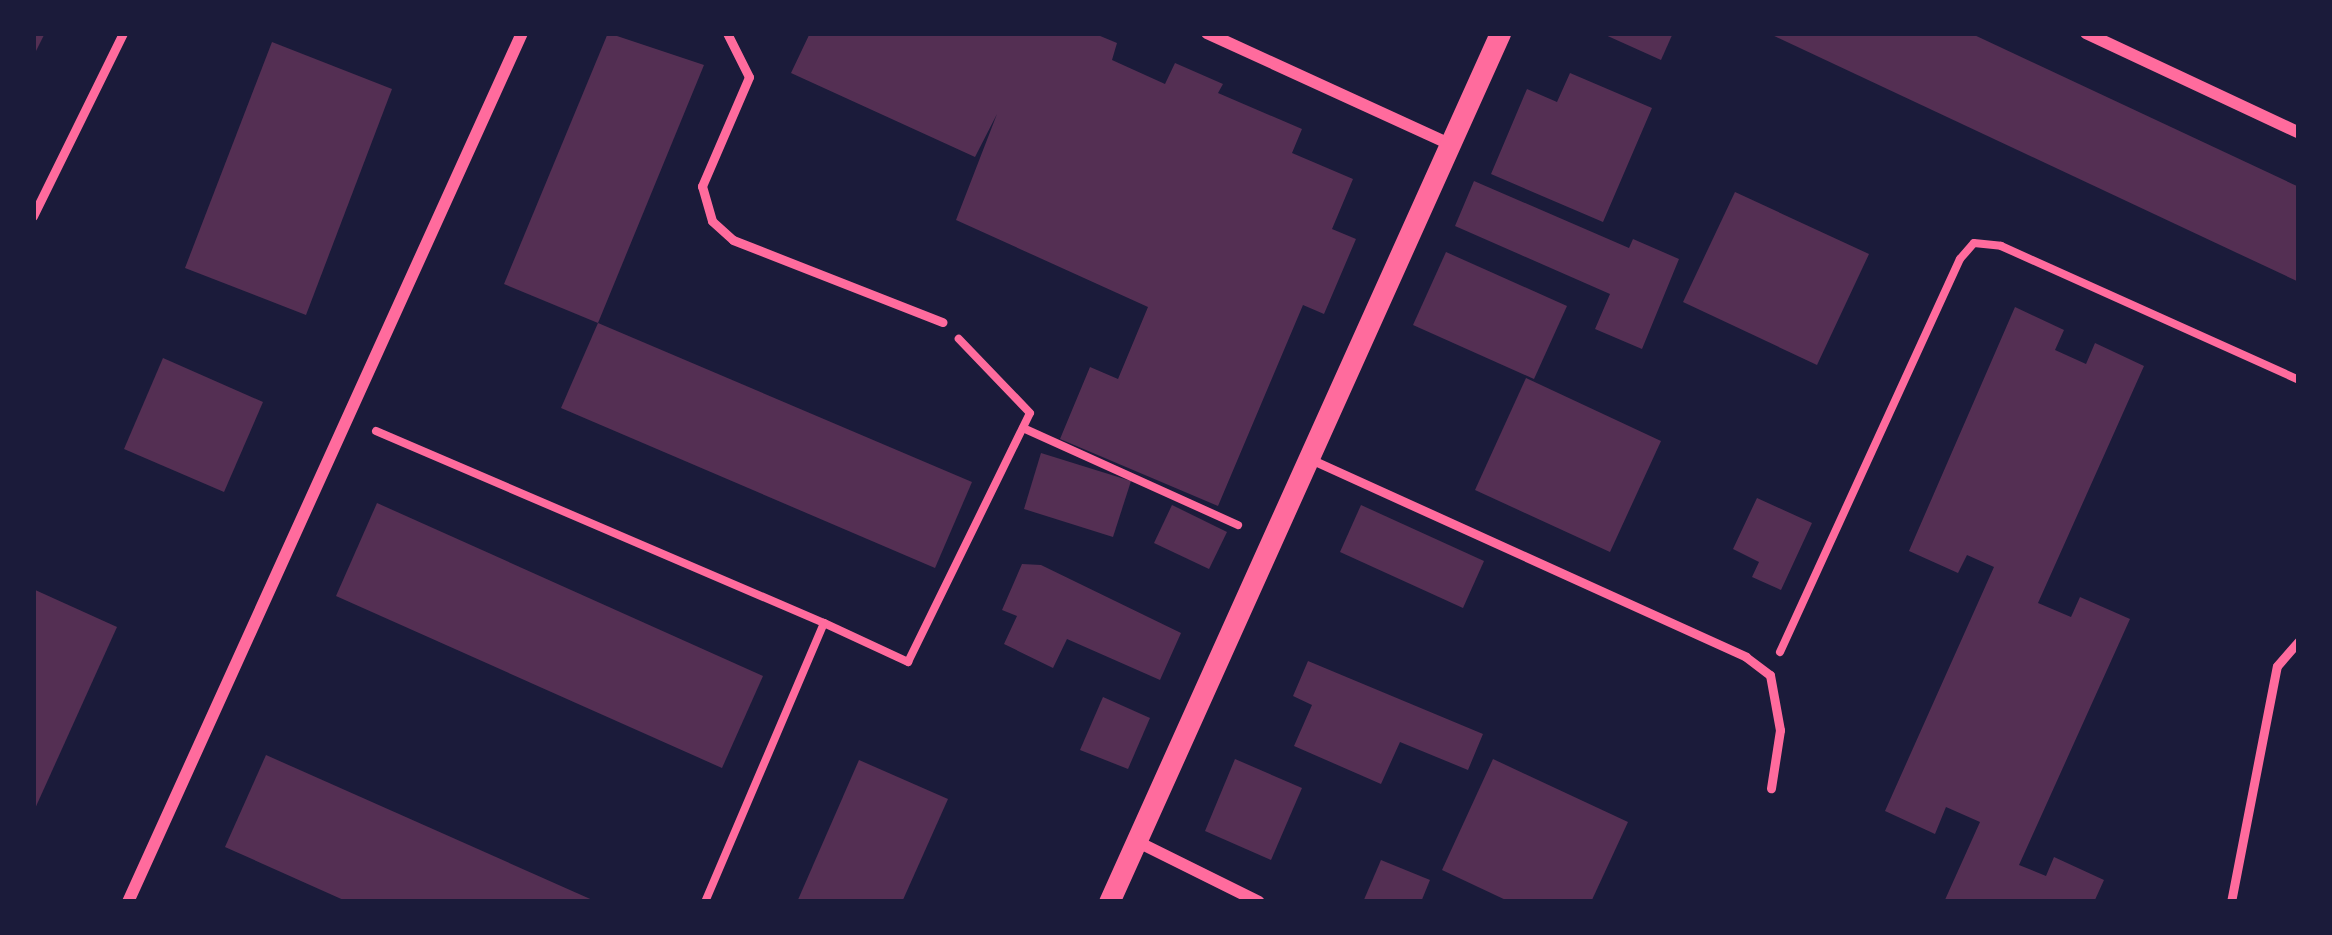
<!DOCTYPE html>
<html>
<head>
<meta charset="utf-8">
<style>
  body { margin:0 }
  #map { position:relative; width:2332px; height:935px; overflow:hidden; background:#1b1b3a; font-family:Overpass,sans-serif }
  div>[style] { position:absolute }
  .building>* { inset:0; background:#542f53 }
  .path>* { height:8px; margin:-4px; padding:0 4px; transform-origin:4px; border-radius:4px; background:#ff6b9d }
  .service>* { height:9px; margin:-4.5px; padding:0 4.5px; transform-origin:4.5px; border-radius:4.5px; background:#ff6b9d }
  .minor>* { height:12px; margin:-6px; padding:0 6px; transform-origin:6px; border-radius:6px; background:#ff6b9d }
  .tertiary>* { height:21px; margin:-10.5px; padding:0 10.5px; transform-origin:10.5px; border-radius:10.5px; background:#ff6b9d }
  span { translate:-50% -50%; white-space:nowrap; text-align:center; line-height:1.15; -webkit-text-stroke:9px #1b1b3a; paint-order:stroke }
  .frame { position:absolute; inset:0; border:36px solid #1b1b3a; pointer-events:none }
</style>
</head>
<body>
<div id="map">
  <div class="building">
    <i style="clip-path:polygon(33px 33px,45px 33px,33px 57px)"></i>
    <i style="clip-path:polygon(608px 33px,704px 65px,598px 323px,504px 284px)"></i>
    <i style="clip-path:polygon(810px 33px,1093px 33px,1117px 43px,1112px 60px,1165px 84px,1175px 63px,1223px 84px,1218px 93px,1302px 129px,1292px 153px,1353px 179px,1332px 229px,1356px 239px,1324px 314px,1303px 305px,1218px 506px,1060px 439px,1090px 367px,1118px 379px,1148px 307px,956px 220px,997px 114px,975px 157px,791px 73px)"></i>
    <i style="clip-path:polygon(1601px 33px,1673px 33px,1661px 60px)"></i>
    <i style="clip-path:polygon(1768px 33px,1970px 33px,2299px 187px,2299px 282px)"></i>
    <i style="clip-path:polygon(272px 42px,392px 89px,306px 315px,185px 268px)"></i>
    <i style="clip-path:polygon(1570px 73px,1652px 108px,1603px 222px,1491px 174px,1527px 89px,1557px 102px)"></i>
    <i style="clip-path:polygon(1474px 181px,1629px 248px,1633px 239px,1679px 259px,1642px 349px,1595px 329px,1610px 294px,1455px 226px)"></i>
    <i style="clip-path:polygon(1735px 192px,1869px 254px,1817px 365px,1683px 302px)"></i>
    <i style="clip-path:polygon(1446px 252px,1567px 306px,1534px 379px,1413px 325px)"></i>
    <i style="clip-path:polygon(2015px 307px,2064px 330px,2055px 350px,2086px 364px,2095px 343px,2144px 366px,2038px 603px,2071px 617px,2080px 597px,2130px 619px,2019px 865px,2046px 876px,2054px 857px,2104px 880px,2094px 902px,1944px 902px,1980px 822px,1946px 807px,1935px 834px,1885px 811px,1994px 567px,1967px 555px,1958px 573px,1909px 551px)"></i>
    <i style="clip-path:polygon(598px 323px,972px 482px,935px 568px,561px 408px)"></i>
    <i style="clip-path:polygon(163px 358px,263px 402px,224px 492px,124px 449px)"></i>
    <i style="clip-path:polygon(1526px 378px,1661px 441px,1610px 552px,1475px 490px)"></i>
    <i style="clip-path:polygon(1041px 453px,1131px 481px,1113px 537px,1024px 509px)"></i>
    <i style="clip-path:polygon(1757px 498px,1812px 523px,1781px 590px,1752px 577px,1759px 562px,1733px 549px)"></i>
    <i style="clip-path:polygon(377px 503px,763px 676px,722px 768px,336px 596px)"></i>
    <i style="clip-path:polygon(1172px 505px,1227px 532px,1209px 569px,1154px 543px)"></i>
    <i style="clip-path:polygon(1361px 505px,1484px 561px,1463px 608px,1340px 552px)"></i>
    <i style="clip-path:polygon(1022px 564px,1041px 565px,1181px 633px,1160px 680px,1067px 639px,1053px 668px,1004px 644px,1017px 616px,1002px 610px)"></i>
    <i style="clip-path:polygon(33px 589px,117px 627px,33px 813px)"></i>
    <i style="clip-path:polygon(1308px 661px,1483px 734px,1468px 770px,1400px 742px,1381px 784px,1294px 746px,1312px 705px,1293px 696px)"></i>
    <i style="clip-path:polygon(1103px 697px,1150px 718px,1128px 769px,1080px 750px)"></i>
    <i style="clip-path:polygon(266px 755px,597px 902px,348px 902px,225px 847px)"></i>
    <i style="clip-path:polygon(1235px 759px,1302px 788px,1271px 860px,1205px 831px)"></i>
    <i style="clip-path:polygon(1493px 759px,1628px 822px,1591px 902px,1510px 902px,1442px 870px)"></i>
    <i style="clip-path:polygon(859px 760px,948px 799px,902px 902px,797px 902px)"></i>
    <i style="clip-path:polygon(1381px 860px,1430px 880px,1421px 902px,1363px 902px)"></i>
  </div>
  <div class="path">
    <i style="left:1023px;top:428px;width:236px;rotate:24.3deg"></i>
    <i style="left:376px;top:431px;width:487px;rotate:23.2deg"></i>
    <i style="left:824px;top:623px;width:303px;rotate:113.1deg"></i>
    <i style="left:824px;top:623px;width:93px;rotate:24.9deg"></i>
    <i style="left:908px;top:662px;width:277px;rotate:-63.9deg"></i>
    <i style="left:1030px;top:413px;width:103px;rotate:-133.8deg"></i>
    <i style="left:1780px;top:652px;width:432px;rotate:-65.4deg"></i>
    <i style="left:1960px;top:259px;width:21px;rotate:-49deg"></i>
    <i style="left:1974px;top:243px;width:27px;rotate:6deg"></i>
    <i style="left:2001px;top:246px;width:327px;rotate:24.2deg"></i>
  </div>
  <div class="service">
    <i style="left:727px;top:33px;width:49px;rotate:63.4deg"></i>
    <i style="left:749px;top:77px;width:119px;rotate:113.3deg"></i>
    <i style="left:702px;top:186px;width:36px;rotate:74deg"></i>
    <i style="left:712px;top:221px;width:28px;rotate:42deg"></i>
    <i style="left:733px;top:240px;width:225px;rotate:21.4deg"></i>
    <i style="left:33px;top:216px;width:204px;rotate:-63.8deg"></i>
    <i style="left:1308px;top:458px;width:481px;rotate:24.4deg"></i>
    <i style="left:1746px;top:657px;width:30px;rotate:37deg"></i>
    <i style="left:1770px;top:675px;width:56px;rotate:79.7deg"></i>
    <i style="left:1780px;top:730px;width:59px;rotate:98.8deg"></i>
    <i style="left:2231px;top:902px;width:240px;rotate:-79deg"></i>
    <i style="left:2277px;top:666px;width:33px;rotate:-49deg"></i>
  </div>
  <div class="minor">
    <i style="left:1207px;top:33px;width:264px;rotate:24.6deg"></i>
    <i style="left:2086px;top:33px;width:235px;rotate:25.1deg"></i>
    <i style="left:1136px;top:841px;width:137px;rotate:26.4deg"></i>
    <i style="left:128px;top:902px;width:954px;rotate:-65.61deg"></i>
  </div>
  <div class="tertiary">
    <i style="left:1109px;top:902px;width:953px;rotate:-65.77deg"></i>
  </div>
  <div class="frame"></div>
</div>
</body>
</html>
